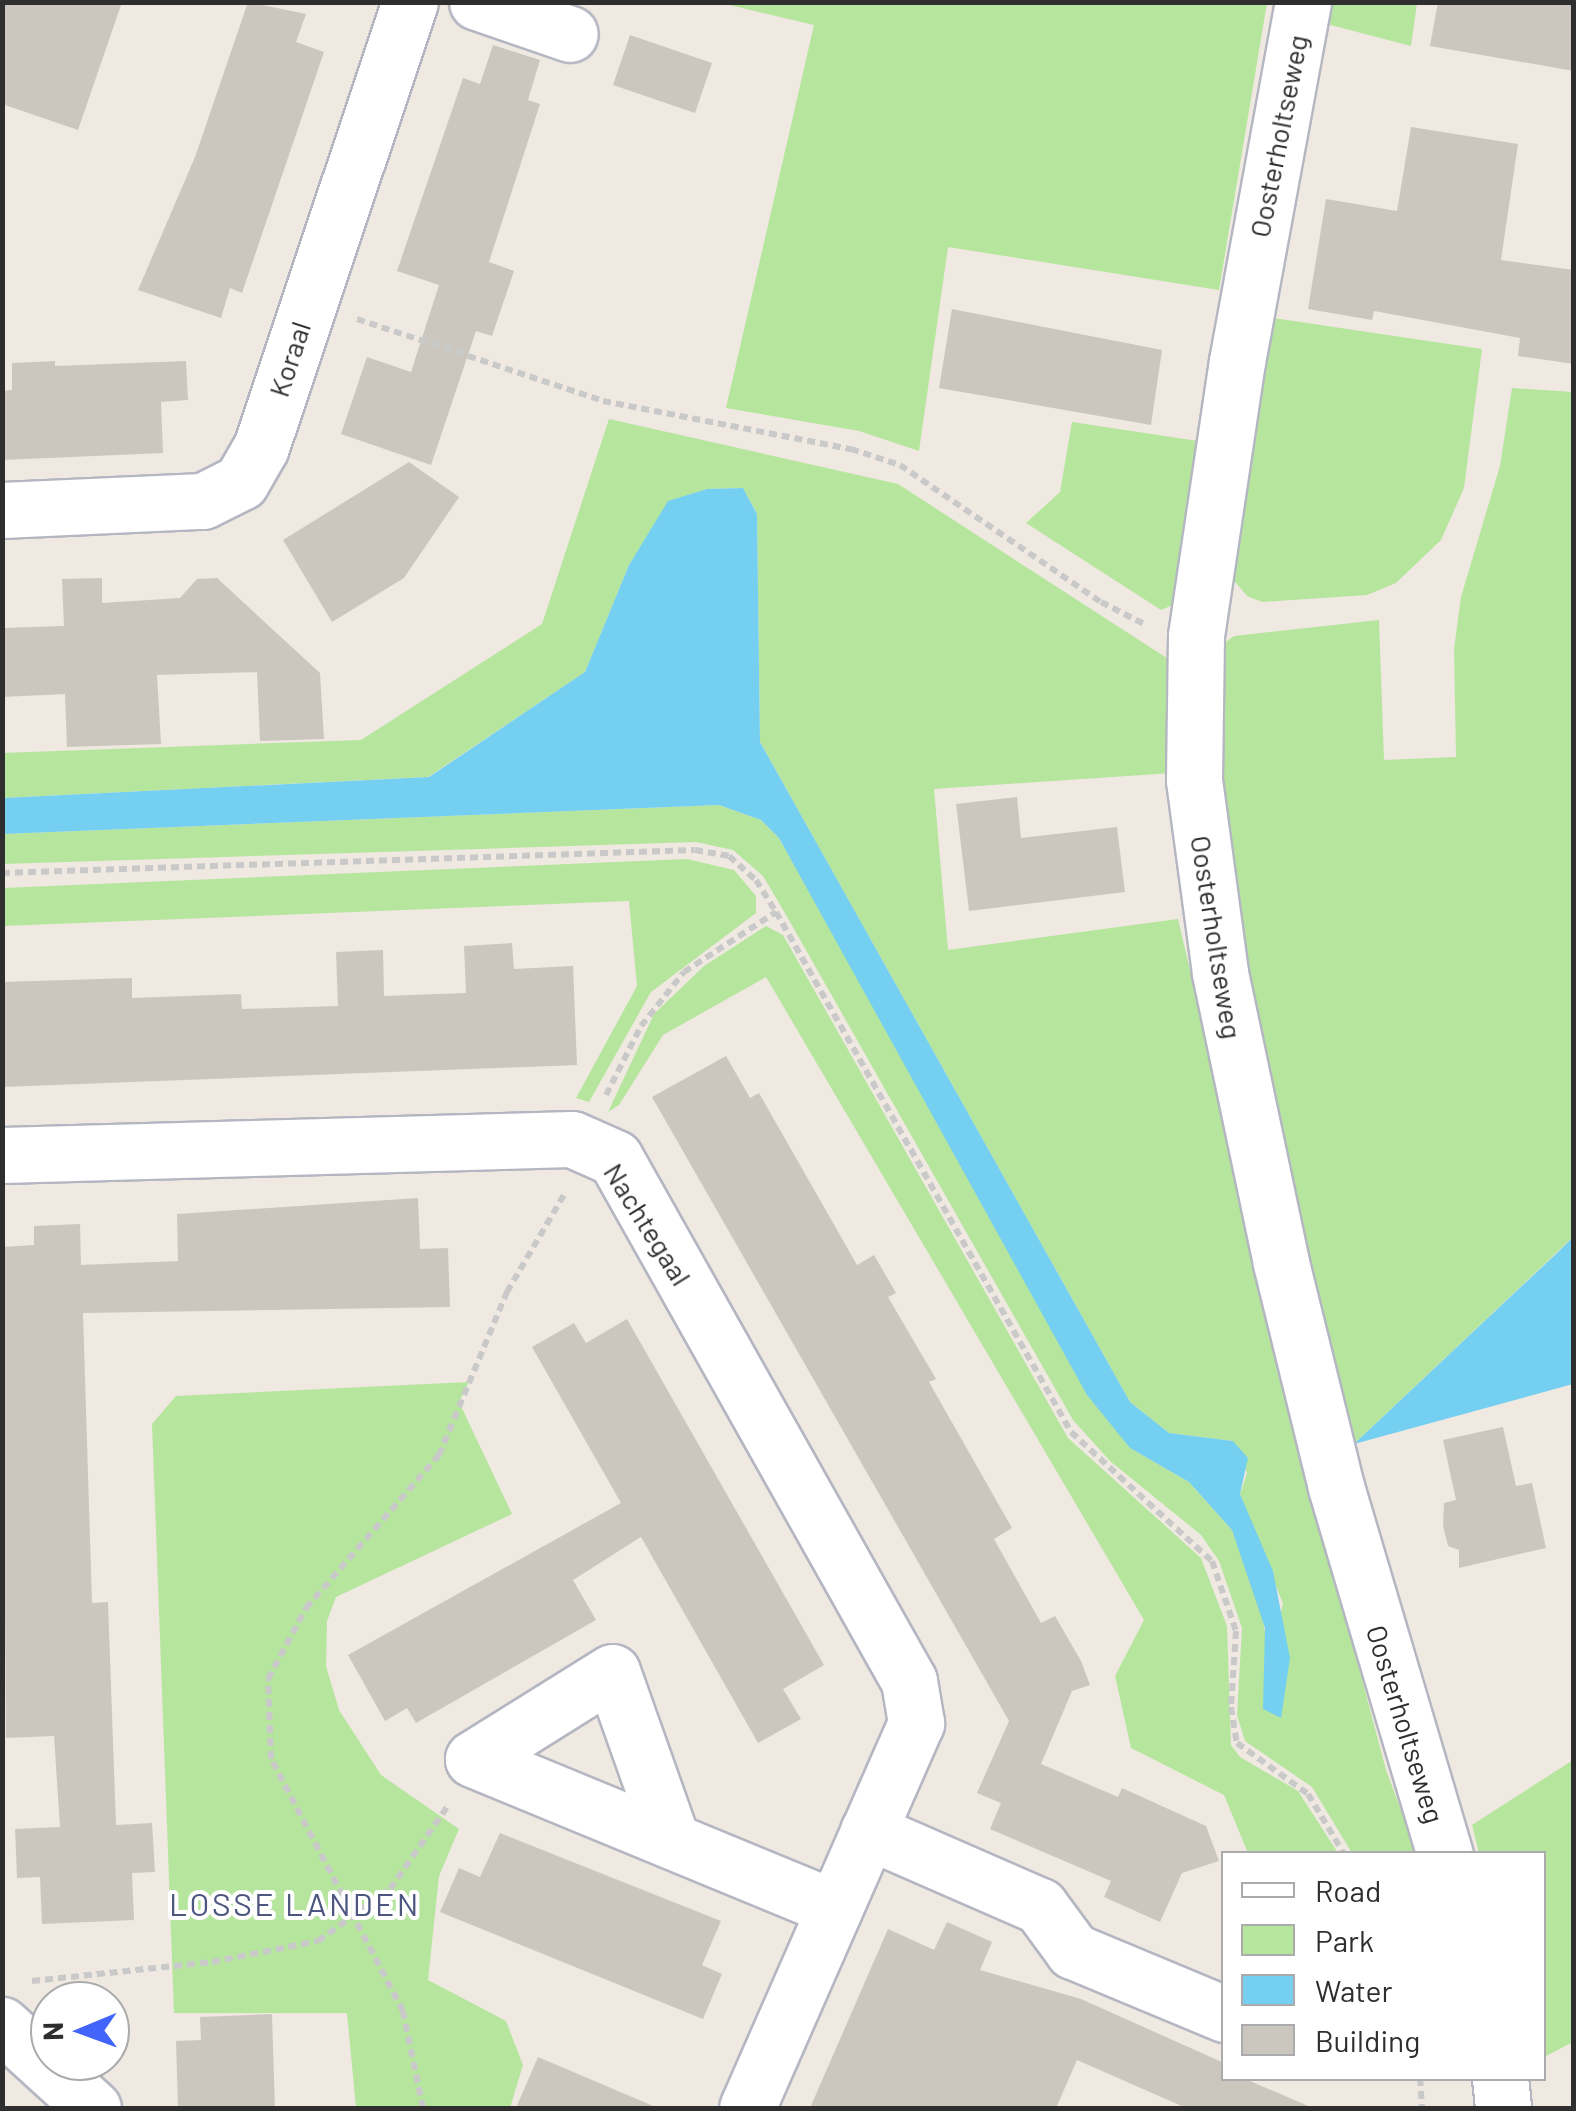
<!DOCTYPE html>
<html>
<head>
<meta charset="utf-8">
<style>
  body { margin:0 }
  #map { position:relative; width:1576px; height:2111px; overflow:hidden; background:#efe9e1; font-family:Barlow,sans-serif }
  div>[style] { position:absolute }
  .green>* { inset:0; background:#b6e59e }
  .water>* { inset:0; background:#75cff0 }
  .building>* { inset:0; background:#cbc7bf }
  .path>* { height:6px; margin-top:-3px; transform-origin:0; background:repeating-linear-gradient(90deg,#c9c9c9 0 8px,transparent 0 13px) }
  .roads { filter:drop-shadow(2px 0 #b4b7c1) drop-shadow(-2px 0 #b4b7c1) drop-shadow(0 2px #b4b7c1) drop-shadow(0 -2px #b4b7c1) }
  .minor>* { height:55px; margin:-27.5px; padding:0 27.5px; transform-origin:27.5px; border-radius:27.5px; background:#fff }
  span { translate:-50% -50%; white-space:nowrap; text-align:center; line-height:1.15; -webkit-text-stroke:8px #fff; paint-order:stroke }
  .street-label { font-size:28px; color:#2e2e2e }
  .quarter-label { font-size:32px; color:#4d5680; letter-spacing:2.5px }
  .frame { position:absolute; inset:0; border:5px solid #2e2e2e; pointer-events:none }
  .legend { position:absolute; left:1221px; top:1851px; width:325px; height:230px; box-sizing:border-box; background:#fff; border:2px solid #ababab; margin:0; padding:12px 18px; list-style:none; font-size:30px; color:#2e2e2e }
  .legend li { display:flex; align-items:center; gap:20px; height:50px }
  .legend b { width:50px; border:2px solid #ababab }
  .north { position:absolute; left:30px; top:1981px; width:100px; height:100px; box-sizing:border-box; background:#fff; border:2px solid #ababab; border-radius:50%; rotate:269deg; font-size:28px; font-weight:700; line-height:40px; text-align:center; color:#2e2e2e }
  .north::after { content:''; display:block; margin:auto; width:35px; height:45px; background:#4264fb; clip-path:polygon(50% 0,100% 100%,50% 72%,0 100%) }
</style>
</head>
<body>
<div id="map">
  <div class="green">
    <i style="clip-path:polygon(721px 3px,1267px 3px,1219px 290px,948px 247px,919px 451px,859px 431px,726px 408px,814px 25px)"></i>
    <i style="clip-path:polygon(1323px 3px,1417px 3px,1411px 46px,1319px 22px)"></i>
    <i style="clip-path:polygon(1267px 317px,1482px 349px,1464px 488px,1441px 540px,1396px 583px,1367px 595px,1262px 602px,1247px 596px,1227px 572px)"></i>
    <i style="clip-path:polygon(1512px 388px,1573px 392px,1573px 1237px,1354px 1444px,1243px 980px,1210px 763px,1210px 653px,1234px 636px,1379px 620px,1384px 760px,1456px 757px,1454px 649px,1461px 597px,1500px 466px)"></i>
    <i style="clip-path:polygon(609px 419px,898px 484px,1173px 662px,1172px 773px,934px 789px,948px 950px,1178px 919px,1315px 1502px,1386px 1770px,1417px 1853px,1352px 1853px,1312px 1787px,1245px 1741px,1237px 1715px,1242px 1628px,1219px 1561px,1201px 1535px,1110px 1461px,1073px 1420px,782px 908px,763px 876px,733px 850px,696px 842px,3px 864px,3px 834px,719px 805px,761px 820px,779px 838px,1130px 1448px,1189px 1482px,1232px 1530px,1260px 1601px,1268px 1651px,1264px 1683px,1283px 1604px,1240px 1494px,1247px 1473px,1233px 1441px,1169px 1433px,1130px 1402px,760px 742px,757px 514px,743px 488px,707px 489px,669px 501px,629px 565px,585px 672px,428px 777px,3px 798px,2px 753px,361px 740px,542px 624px)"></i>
    <i style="clip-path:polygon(1072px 422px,1198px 441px,1175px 604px,1161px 610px,1026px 523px,1060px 492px)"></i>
    <i style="clip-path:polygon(687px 859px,734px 870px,756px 896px,756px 913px,651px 992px,589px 1102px,576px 1098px,637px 986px,629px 901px,3px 926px,3px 888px)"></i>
    <i style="clip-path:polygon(766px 926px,783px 935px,1068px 1438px,1201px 1558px,1227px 1626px,1231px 1745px,1240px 1757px,1298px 1791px,1338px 1853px,1248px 1853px,1224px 1795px,1131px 1748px,1115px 1676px,1144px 1620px,766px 977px,663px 1035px,619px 1105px,608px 1112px,654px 1014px,704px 966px)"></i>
    <i style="clip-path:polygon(469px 1382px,459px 1402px,512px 1514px,336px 1597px,327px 1621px,326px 1666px,339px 1710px,381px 1775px,459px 1829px,439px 1876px,428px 1980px,506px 2021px,523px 2065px,510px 2108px,356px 2108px,347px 2013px,174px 2013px,152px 1424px,176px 1396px)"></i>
    <i style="clip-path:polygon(1573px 1760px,1573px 2042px,1544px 2057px,1544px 1854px,1479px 1853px,1472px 1825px)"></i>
  </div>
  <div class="water">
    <i style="clip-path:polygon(743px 488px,757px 514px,760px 742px,1130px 1402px,1169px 1433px,1233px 1441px,1248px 1458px,1240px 1494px,1273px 1571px,1290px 1658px,1281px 1718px,1263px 1709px,1265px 1628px,1232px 1530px,1189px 1482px,1130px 1448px,1087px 1395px,779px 838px,761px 820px,719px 805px,3px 834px,3px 798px,429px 777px,585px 672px,629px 565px,668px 501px,707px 489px)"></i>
    <i style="clip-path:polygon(1573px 1237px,1573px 1384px,1354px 1444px,1558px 1252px)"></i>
  </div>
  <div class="building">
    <i style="clip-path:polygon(2px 2px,122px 2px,78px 130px,2px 104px)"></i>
    <i style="clip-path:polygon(248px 2px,306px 14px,296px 42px,324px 52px,242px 293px,230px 288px,221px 318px,138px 290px,195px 157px)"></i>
    <i style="clip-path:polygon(1438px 2px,1574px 2px,1574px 71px,1430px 46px)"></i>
    <i style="clip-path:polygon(630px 35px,712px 63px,695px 113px,613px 85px)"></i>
    <i style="clip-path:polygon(493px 45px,540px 60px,528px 100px,540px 104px,489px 262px,514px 271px,492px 336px,476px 331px,431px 465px,341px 434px,367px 357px,411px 372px,439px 285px,397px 271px,463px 78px,480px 84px)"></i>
    <i style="clip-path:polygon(1411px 127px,1518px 144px,1501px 260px,1574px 270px,1574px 364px,1518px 356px,1520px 338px,1374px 311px,1372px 320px,1308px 309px,1326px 199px,1397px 211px)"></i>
    <i style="clip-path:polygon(952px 309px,1162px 350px,1151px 425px,939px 388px)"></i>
    <i style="clip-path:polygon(55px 361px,55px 366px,186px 361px,188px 400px,161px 402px,163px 453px,2px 460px,2px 391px,12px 390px,12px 363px)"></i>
    <i style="clip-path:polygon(409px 462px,459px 497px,404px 578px,332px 622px,283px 540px)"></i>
    <i style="clip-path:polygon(102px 578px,102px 603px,180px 598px,197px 579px,217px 578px,320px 673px,324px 739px,260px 741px,257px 672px,157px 675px,161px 744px,67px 747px,65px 694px,2px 697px,2px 628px,64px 626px,62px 579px)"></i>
    <i style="clip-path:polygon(1017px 797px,1021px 838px,1117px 827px,1125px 892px,969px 911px,956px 804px)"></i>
    <i style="clip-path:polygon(512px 943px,514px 969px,573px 966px,577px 1065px,2px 1087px,2px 982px,132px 978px,132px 998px,241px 994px,242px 1009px,338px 1006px,336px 952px,383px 950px,384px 996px,466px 993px,464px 946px)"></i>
    <i style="clip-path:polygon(726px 1056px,750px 1098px,759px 1093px,857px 1265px,874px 1255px,896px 1293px,888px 1297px,936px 1379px,929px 1382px,1012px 1528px,994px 1539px,1041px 1623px,1055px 1616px,1081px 1661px,1090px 1685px,1072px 1691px,1041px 1764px,1118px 1797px,1122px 1788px,1206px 1826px,1219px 1861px,1182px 1873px,1160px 1922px,1104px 1897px,1111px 1881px,990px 1829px,1001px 1803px,977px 1793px,1009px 1721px,652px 1097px)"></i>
    <i style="clip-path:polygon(418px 1198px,420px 1249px,448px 1248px,450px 1307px,83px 1313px,92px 1603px,108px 1602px,116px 1825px,152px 1823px,155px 1872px,132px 1873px,134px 1920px,42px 1924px,40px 1877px,17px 1878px,15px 1829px,60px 1827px,54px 1736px,6px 1738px,2px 1247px,34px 1245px,34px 1226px,80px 1224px,81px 1265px,178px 1261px,177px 1214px)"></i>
    <i style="clip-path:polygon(627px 1319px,824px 1665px,783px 1689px,801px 1719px,758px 1743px,641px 1537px,573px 1580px,596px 1620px,416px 1723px,407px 1708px,385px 1721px,348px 1655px,621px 1503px,532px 1347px,574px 1323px,586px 1343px)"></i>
    <i style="clip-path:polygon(1503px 1427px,1516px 1486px,1532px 1483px,1546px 1548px,1459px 1568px,1459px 1550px,1448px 1546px,1443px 1526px,1444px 1503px,1456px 1500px,1443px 1440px)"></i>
    <i style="clip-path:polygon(500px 1833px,721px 1921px,702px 1965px,722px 1974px,703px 2019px,440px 1912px,459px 1868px,480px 1877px)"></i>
    <i style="clip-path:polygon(947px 1922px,992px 1942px,980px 1970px,1081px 1999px,1224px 2063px,1224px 2078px,1243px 2078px,1313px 2108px,1186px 2108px,1077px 2060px,1056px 2108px,810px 2108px,888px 1929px,934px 1950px)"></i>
    <i style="clip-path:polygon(272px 2014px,275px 2108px,178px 2108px,176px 2041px,201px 2040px,200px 2017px)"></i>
    <i style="clip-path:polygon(538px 2057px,658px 2108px,516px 2108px)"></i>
  </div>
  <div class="path">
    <i style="left:357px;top:319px;width:259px;rotate:18.4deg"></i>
    <i style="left:603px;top:401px;width:253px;rotate:11deg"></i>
    <i style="left:851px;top:449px;width:52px;rotate:18.1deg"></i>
    <i style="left:900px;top:465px;width:243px;rotate:34.3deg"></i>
    <i style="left:1101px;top:602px;width:51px;rotate:27.1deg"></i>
    <i style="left:2px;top:873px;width:693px;rotate:-1.9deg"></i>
    <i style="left:695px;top:850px;width:35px;rotate:10deg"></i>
    <i style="left:729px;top:856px;width:36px;rotate:42deg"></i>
    <i style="left:756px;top:880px;width:38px;rotate:58deg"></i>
    <i style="left:776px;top:912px;width:598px;rotate:60.43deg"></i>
    <i style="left:1071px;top:1432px;width:191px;rotate:42.5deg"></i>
    <i style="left:1212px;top:1561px;width:74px;rotate:71.1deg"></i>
    <i style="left:1236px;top:1631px;width:76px;rotate:93.8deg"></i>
    <i style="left:1231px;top:1707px;width:36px;rotate:81deg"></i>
    <i style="left:1237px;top:1743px;width:87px;rotate:35.7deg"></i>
    <i style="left:1308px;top:1794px;width:70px;rotate:59deg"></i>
    <i style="left:606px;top:1095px;width:77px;rotate:-63.1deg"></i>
    <i style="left:641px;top:1026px;width:69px;rotate:-51.5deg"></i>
    <i style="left:684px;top:972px;width:110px;rotate:-33.1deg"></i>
    <i style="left:32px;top:1981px;width:181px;rotate:-6deg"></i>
    <i style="left:212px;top:1962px;width:108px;rotate:-11.2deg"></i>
    <i style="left:318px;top:1941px;width:89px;rotate:-35.8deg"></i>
    <i style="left:390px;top:1889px;width:103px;rotate:-55.2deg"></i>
    <i style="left:1420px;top:2078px;width:30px;rotate:86deg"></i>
    <i style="left:423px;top:2108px;width:99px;rotate:-101.7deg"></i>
    <i style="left:403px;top:2011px;width:284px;rotate:-117.6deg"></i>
    <i style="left:271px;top:1759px;width:80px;rotate:-92.1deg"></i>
    <i style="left:268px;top:1679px;width:81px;rotate:-61.8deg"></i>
    <i style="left:306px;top:1608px;width:203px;rotate:-49deg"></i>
    <i style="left:439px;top:1455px;width:177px;rotate:-67.4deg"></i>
    <i style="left:507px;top:1292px;width:115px;rotate:-59.6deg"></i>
  </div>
  <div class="roads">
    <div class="minor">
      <i style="left:477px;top:2px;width:98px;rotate:19deg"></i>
      <i style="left:1303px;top:2px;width:365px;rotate:100.4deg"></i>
      <i style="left:1237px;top:361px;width:278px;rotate:98.5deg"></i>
      <i style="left:1196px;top:636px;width:144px;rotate:90.8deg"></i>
      <i style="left:1194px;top:780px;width:195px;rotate:82.3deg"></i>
      <i style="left:1220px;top:973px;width:296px;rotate:78.1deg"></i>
      <i style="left:1281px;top:1263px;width:231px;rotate:76.2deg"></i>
      <i style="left:1336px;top:1487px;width:383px;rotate:73.5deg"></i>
      <i style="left:2px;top:510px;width:201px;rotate:-2.6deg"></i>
      <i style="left:203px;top:501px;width:42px;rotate:-26.6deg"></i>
      <i style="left:241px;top:482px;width:40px;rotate:-60.3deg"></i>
      <i style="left:261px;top:447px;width:469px;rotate:-71.5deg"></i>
      <i style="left:2px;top:1155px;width:570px;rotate:-1.61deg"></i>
      <i style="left:572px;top:1139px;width:47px;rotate:23.8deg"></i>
      <i style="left:615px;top:1158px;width:600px;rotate:60.66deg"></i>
      <i style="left:909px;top:1681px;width:43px;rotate:80.5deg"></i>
      <i style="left:916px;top:1723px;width:420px;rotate:113.7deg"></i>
      <i style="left:868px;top:1831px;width:188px;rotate:23.6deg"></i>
      <i style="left:1040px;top:1906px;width:56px;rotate:53.7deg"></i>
      <i style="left:1073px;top:1951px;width:164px;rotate:22.6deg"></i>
      <i style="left:672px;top:1841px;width:179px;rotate:-109.5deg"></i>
      <i style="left:612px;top:1672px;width:164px;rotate:148deg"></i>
      <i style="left:473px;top:1759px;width:391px;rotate:22.4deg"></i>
      <i style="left:2px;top:2025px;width:123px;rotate:42.4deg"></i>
      <i style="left:1500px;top:2078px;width:30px;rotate:84deg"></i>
    </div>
  </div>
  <div class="street-label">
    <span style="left:1278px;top:136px;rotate:-79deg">Oosterholtseweg</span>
    <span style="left:289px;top:359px;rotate:-72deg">Koraal</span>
    <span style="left:1217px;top:937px;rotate:81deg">Oosterholtseweg</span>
    <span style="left:648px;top:1224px;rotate:58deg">Nachtegaal</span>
    <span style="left:1406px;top:1724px;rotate:73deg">Oosterholtseweg</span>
  </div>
  <div class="quarter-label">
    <span style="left:295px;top:1903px">LOSSE LANDEN</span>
  </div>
  <div class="frame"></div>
  <ul class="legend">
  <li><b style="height:12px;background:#fff"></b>Road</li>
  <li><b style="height:28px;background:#b6e59e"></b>Park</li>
  <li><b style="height:28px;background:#75cff0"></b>Water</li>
  <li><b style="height:28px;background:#cbc7bf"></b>Building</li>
  </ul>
  <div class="north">N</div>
</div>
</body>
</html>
